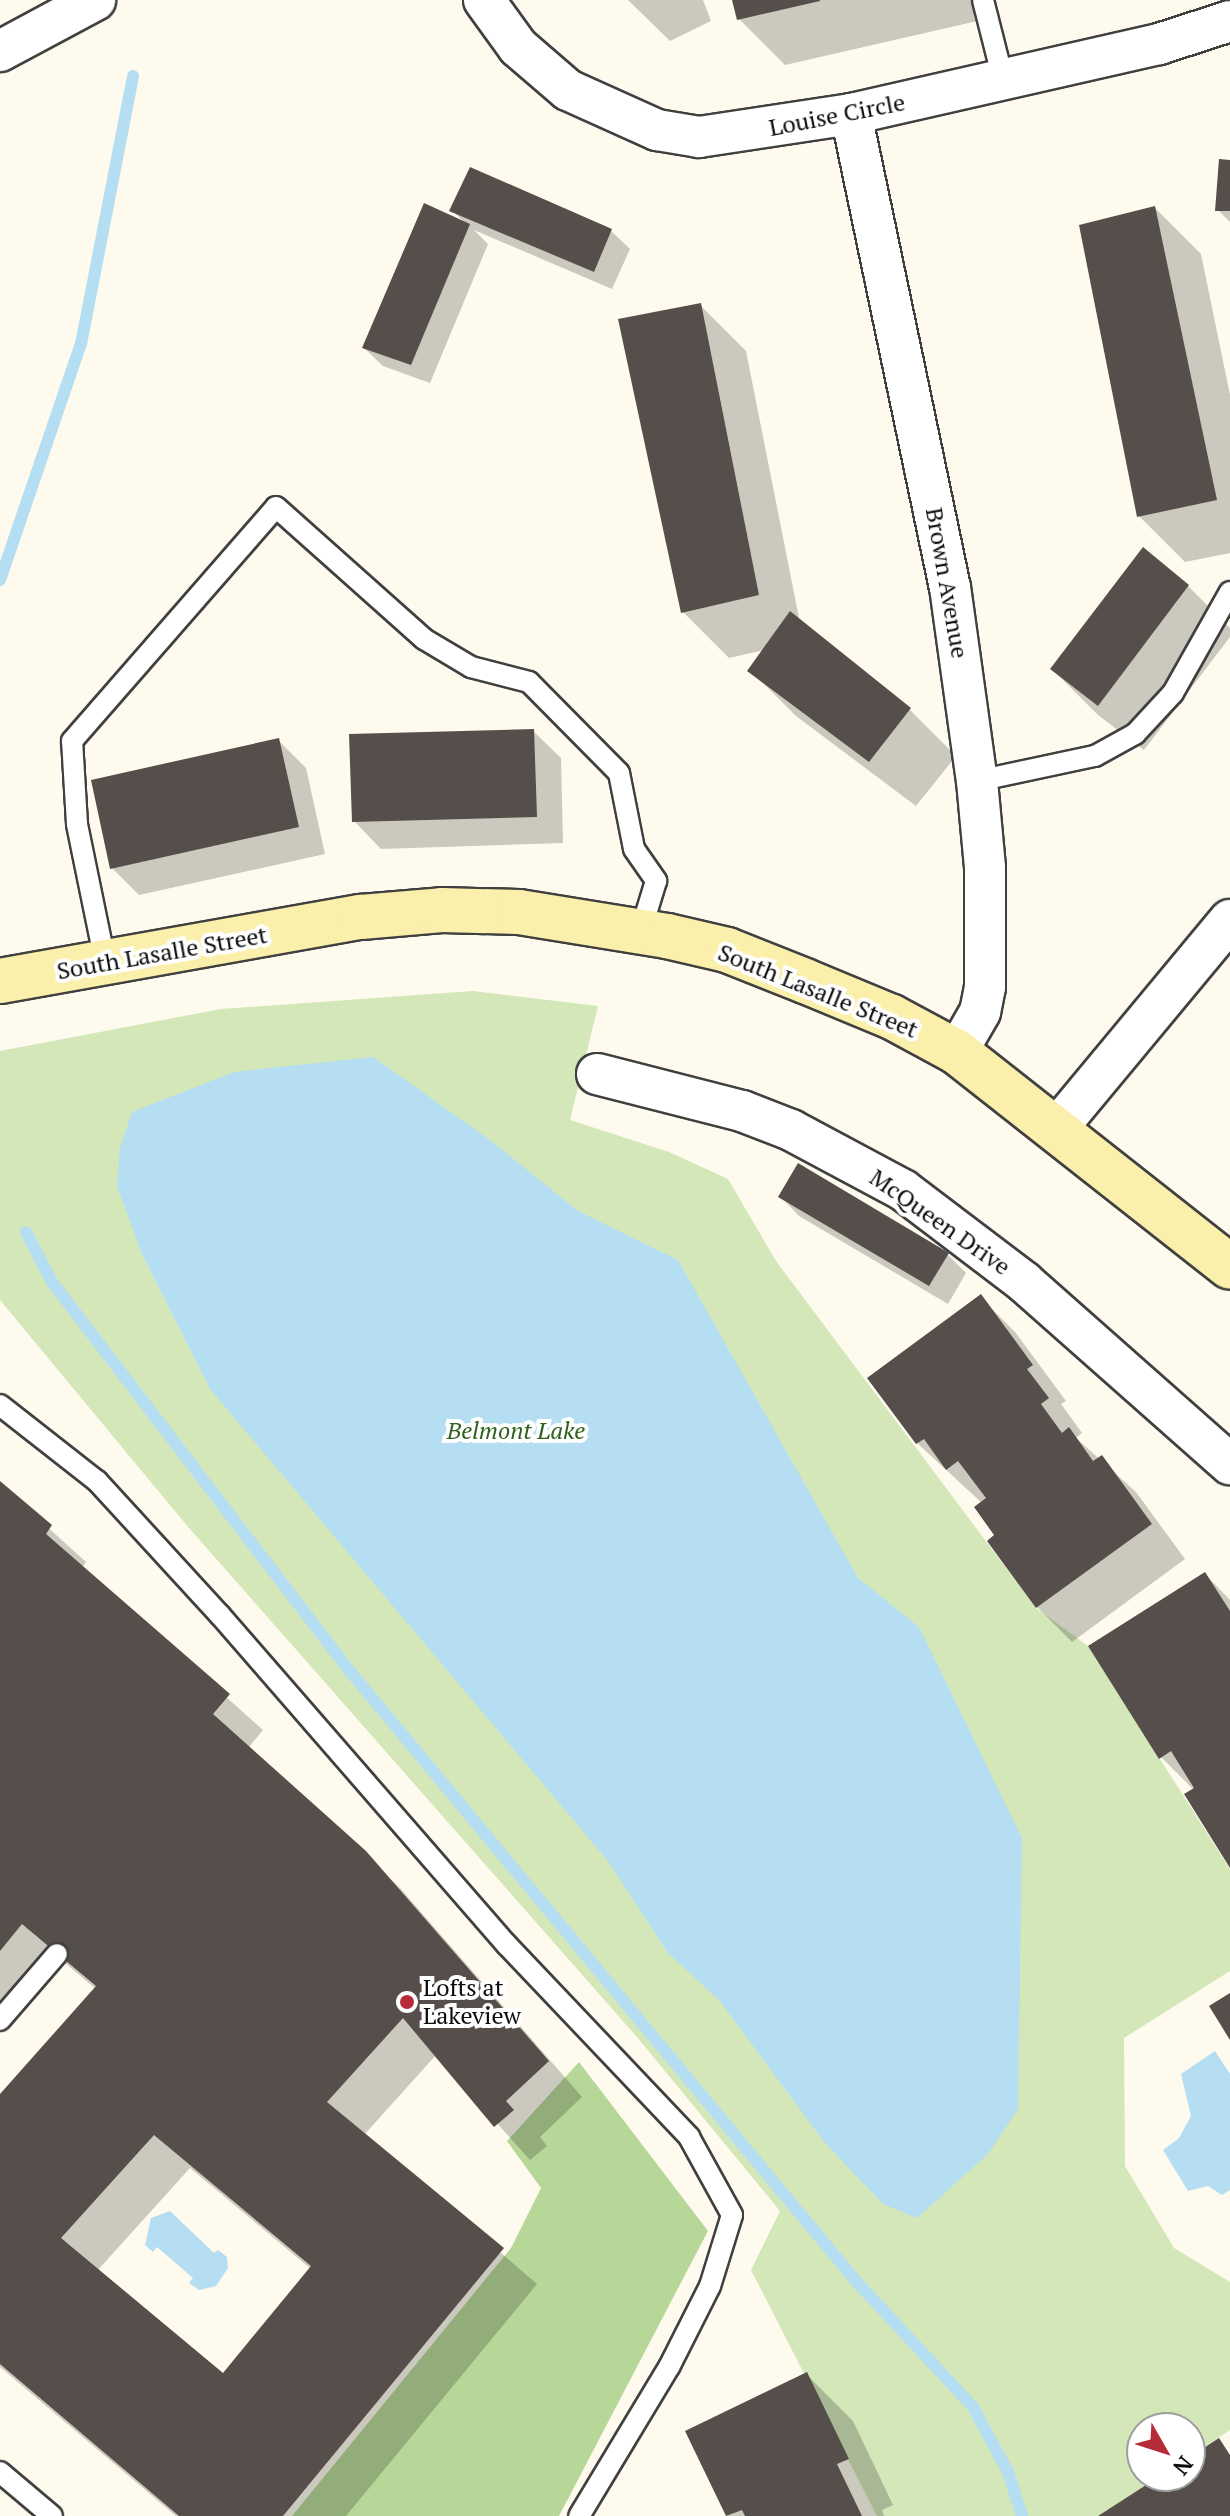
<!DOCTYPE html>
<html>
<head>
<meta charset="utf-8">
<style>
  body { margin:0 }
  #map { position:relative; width:1230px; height:2516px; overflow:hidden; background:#fefaed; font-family:"PT Serif",serif }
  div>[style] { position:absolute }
  .green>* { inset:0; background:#d3e7b9 }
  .forest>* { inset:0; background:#b7d799 }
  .water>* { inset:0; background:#b5def3 }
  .shadow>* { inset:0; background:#0003 }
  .stream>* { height:12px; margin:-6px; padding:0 6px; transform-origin:6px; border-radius:6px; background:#b5def3 }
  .building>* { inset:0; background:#554e4a }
  .roads { filter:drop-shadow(2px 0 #404040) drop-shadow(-2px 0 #404040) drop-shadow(0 2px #404040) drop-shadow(0 -2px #404040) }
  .lane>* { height:20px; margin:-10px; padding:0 10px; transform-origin:10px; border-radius:10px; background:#fff }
  .street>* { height:40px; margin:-20px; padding:0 20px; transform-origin:20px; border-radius:20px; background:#fff }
  .secondary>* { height:44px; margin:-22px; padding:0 22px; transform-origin:22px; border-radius:22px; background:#fbefac }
  .dots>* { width:22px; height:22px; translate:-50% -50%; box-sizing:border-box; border:4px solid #fff; border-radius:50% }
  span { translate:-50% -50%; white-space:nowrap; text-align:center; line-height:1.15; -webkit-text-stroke:8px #fff; paint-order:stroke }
  .street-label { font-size:24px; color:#0d0d0d }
  .park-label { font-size:24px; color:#316120; font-style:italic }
  .poi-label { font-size:24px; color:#0d0d0d }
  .left { translate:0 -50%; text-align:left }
  .north { position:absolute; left:1126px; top:2412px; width:80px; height:80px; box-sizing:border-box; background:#fff; border:2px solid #9e9e9e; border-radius:50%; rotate:129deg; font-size:22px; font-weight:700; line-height:32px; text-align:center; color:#0d0d0d }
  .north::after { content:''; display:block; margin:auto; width:28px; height:36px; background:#b62c38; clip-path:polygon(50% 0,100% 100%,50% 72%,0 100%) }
</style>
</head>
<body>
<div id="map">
  <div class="green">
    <i style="clip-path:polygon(473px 991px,598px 1006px,570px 1120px,669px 1152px,728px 1179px,776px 1261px,1036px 1608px,1088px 1646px,1230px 1869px,1230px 1971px,1124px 2038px,1125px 2166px,1174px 2248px,1230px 2282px,1230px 2430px,1190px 2457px,1190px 2428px,1142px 2428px,1142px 2476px,1160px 2476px,1098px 2516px,877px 2516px,751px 2270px,780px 2211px,637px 2037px,189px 1528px,0 1300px,0 1051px,221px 1009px)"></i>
  </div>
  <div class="forest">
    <i style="clip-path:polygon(579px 2062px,708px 2231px,559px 2516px,292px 2516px,511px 2248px,541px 2188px,507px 2141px)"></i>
  </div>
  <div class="water">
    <i style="clip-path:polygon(373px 1057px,490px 1140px,578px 1211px,678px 1260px,858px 1578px,919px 1627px,1022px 1838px,1018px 2109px,988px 2154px,917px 2218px,883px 2204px,825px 2143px,719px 2000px,668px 1953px,608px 1861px,210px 1389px,142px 1254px,117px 1186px,120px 1148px,132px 1112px,234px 1072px)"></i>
    <i style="clip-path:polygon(1215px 2051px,1230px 2074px,1230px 2190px,1222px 2195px,1208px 2186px,1188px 2191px,1163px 2150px,1179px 2138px,1191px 2116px,1181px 2074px)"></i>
    <i style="clip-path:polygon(170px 2211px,214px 2253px,218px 2250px,227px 2257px,228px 2268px,216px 2286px,199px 2290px,189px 2283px,193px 2278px,157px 2247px,153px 2252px,145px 2245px,151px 2218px)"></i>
  </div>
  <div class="shadow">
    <i style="clip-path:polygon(628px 0,703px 0,711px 21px,670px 41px)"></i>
    <i style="clip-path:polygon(734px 0,991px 0,995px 17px,785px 65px,739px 19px)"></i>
    <i style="clip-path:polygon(1230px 162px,1230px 222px,1218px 210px)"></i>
    <i style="clip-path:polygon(471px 169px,611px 231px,630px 249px,612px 289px,474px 230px,488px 244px,430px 383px,383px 366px,364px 348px,465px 223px,452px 210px)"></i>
    <i style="clip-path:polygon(1155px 208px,1201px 254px,1230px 395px,1230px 553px,1185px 562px,1139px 516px)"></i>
    <i style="clip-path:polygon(700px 305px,746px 351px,800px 623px,910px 710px,956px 756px,916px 806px,796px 716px,750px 670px,764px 650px,729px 658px,683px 612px)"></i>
    <i style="clip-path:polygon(1188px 586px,1230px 628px,1230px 637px,1144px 750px,1098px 715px,1052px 669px)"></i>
    <i style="clip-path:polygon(533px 731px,561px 758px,563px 843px,381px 849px,354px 821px)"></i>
    <i style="clip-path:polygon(279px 741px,306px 768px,325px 854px,139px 895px,112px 868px)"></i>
    <i style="clip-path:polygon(781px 1197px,947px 1254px,966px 1273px,948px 1304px,799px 1216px)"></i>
    <i style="clip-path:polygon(980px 1297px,1015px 1332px,1066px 1401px,1061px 1404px,1082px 1433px,1076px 1438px,1136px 1492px,1185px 1559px,1072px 1642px,1037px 1607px,990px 1541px,997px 1536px,982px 1503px,917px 1443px)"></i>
    <i style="clip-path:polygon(evenodd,0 1484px,86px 1562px,82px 1568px,263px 1730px,249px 1747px,400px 1888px,582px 2097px,540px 2137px,547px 2146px,530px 2160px,436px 2055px,364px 2135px,537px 2284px,346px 2516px,176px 2516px,0 2367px,0 2097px,96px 1989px,58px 1957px,0 2028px,0 1484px,190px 2168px,311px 2269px,223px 2376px,97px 2271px,190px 2168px)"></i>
    <i style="clip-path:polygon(1205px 1574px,1230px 1600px,1230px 1864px,1194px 1790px,1161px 1757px)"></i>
    <i style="clip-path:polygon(807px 2375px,853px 2421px,893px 2505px,882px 2510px,884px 2516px,728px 2516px,688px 2432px)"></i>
  </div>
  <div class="stream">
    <i style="left:0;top:580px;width:250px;rotate:-71.1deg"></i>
    <i style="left:81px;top:344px;width:273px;rotate:-79deg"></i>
    <i style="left:26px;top:1232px;width:56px;rotate:62.5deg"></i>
    <i style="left:52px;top:1282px;width:489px;rotate:52.6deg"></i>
    <i style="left:349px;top:1670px;width:793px;rotate:50.32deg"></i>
    <i style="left:855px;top:2280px;width:173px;rotate:47.1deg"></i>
    <i style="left:973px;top:2407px;width:74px;rotate:61.7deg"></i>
    <i style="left:1008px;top:2472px;width:46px;rotate:72.3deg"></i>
  </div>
  <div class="building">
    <i style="clip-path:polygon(732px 0,820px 0,820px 1px,737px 20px)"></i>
    <i style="clip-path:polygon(1219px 159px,1230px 160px,1230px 211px,1215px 211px)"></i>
    <i style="clip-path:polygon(470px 167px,612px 229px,594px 272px,449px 211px)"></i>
    <i style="clip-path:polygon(424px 203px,470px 224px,411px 365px,362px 348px)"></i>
    <i style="clip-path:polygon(1155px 206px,1217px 500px,1137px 517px,1079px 225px)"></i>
    <i style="clip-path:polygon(701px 303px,759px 595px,681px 613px,618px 319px)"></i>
    <i style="clip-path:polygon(1143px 547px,1189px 585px,1098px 706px,1050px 669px)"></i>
    <i style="clip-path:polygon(790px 611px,911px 708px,869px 762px,747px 671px)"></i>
    <i style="clip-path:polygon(534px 729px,537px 817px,352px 822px,349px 734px)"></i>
    <i style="clip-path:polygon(279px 738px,299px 827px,110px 869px,91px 780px)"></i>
    <i style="clip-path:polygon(798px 1163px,949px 1253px,929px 1286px,778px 1197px)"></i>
    <i style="clip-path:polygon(981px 1294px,1033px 1365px,1027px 1369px,1049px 1398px,1041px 1404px,1062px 1433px,1069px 1427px,1093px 1461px,1102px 1455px,1152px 1524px,1036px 1608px,987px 1541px,994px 1535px,974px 1507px,986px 1498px,958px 1461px,946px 1470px,924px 1439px,916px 1444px,867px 1378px)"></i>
    <i style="clip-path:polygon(evenodd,0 1481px,52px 1525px,46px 1534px,230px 1694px,213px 1714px,366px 1851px,549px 2061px,506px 2101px,514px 2110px,494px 2127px,403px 2018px,327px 2102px,504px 2248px,283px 2516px,179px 2516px,0 2364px,0 2094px,96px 1986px,22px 1924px,0 1951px,0 1481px,154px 2135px,311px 2266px,223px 2373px,61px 2238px,154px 2135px)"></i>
    <i style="clip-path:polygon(1205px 1572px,1230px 1611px,1230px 1868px,1184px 1794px,1194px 1788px,1171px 1751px,1159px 1759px,1088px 1646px)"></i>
    <i style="clip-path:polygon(1230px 1993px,1230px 2040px,1209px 2006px)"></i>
    <i style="clip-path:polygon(807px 2372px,849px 2459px,837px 2464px,862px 2516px,745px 2516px,742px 2510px,726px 2516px,685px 2431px)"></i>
    <i style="clip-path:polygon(1219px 2438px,1230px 2455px,1230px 2516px,1098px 2516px,1160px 2476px,1190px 2476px,1190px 2457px)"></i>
  </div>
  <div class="roads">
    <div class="lane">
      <i style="left:983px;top:0;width:81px;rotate:75.8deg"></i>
      <i style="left:977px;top:781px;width:121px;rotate:-12deg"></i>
      <i style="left:1095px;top:756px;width:46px;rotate:-28.8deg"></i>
      <i style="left:1135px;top:734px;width:56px;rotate:-47.2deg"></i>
      <i style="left:1173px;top:693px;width:116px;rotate:-60.6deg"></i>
      <i style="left:105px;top:961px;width:140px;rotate:-101.6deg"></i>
      <i style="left:77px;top:824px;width:83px;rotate:-93.4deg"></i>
      <i style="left:72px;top:741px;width:310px;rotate:-48.9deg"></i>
      <i style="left:276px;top:507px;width:198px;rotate:41.7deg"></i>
      <i style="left:424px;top:639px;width:55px;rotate:30.8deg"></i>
      <i style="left:471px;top:667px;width:60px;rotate:14.5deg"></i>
      <i style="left:529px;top:682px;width:128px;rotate:45.3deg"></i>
      <i style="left:619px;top:773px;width:77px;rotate:78.8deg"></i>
      <i style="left:634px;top:849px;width:39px;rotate:55deg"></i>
      <i style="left:656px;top:881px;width:51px;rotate:107deg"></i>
      <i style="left:0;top:1405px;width:123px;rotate:38.1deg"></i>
      <i style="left:97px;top:1481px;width:182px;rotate:47.5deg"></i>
      <i style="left:220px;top:1615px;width:437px;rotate:49deg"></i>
      <i style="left:507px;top:1945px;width:265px;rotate:46.5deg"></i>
      <i style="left:689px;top:2137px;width:89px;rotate:61.1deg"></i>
      <i style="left:732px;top:2215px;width:74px;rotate:107.2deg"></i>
      <i style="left:710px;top:2286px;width:91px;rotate:116.8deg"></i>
      <i style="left:669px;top:2367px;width:174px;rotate:121.1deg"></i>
      <i style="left:0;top:2020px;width:87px;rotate:-49.2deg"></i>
      <i style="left:0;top:2472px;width:68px;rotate:40.2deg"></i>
    </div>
    <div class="street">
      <i style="left:484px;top:0;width:58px;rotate:54.1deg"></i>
      <i style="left:518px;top:47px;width:66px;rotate:40.7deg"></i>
      <i style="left:568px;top:90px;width:98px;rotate:24.2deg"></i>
      <i style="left:657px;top:130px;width:43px;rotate:9.5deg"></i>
      <i style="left:699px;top:137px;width:154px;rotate:-8.6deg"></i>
      <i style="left:851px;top:114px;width:316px;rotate:-12.8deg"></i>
      <i style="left:1159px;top:44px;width:75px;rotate:-17.9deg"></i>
      <i style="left:0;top:51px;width:108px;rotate:-28.2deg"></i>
      <i style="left:851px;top:114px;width:483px;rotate:78.2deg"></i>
      <i style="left:950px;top:587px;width:196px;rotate:82.1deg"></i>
      <i style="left:977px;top:781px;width:87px;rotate:84.7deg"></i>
      <i style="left:985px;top:868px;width:119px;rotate:90deg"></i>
      <i style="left:985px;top:987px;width:25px;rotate:101deg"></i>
      <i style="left:980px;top:1012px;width:46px;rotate:119.9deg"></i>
      <i style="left:597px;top:1074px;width:150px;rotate:14.3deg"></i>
      <i style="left:742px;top:1111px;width:53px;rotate:21.2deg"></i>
      <i style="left:791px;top:1130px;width:127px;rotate:28.2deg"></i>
      <i style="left:903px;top:1190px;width:152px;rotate:37.2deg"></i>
      <i style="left:1024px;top:1282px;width:275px;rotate:41.5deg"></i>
      <i style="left:1058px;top:1127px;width:269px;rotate:-50.3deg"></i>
    </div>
    <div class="secondary">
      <i style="left:0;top:981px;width:367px;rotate:-10.1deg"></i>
      <i style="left:361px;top:917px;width:81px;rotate:-4.9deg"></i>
      <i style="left:442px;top:910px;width:77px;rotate:1.5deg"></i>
      <i style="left:519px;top:912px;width:150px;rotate:9.2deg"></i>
      <i style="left:667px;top:936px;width:62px;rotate:13.1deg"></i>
      <i style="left:727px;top:950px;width:84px;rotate:21.7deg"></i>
      <i style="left:805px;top:981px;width:94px;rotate:22.5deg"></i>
      <i style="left:892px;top:1017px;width:74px;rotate:28.3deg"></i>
      <i style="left:957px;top:1052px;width:347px;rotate:38.2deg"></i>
    </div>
  </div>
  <div class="dots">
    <i style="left:407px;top:2002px;background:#b62c38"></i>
  </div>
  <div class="street-label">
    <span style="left:837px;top:115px;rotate:-11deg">Louise Circle</span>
    <span style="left:947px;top:583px;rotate:80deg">Brown Avenue</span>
    <span style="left:162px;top:953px;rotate:-10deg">South Lasalle Street</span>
    <span style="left:818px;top:991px;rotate:22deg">South Lasalle Street</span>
    <span style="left:940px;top:1222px;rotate:35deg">McQueen Drive</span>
  </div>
  <div class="park-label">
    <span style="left:516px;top:1431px">Belmont Lake</span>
  </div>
  <div class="poi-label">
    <span class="left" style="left:423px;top:2002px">Lofts at<br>Lakeview</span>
  </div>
  <div class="north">N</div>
</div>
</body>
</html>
